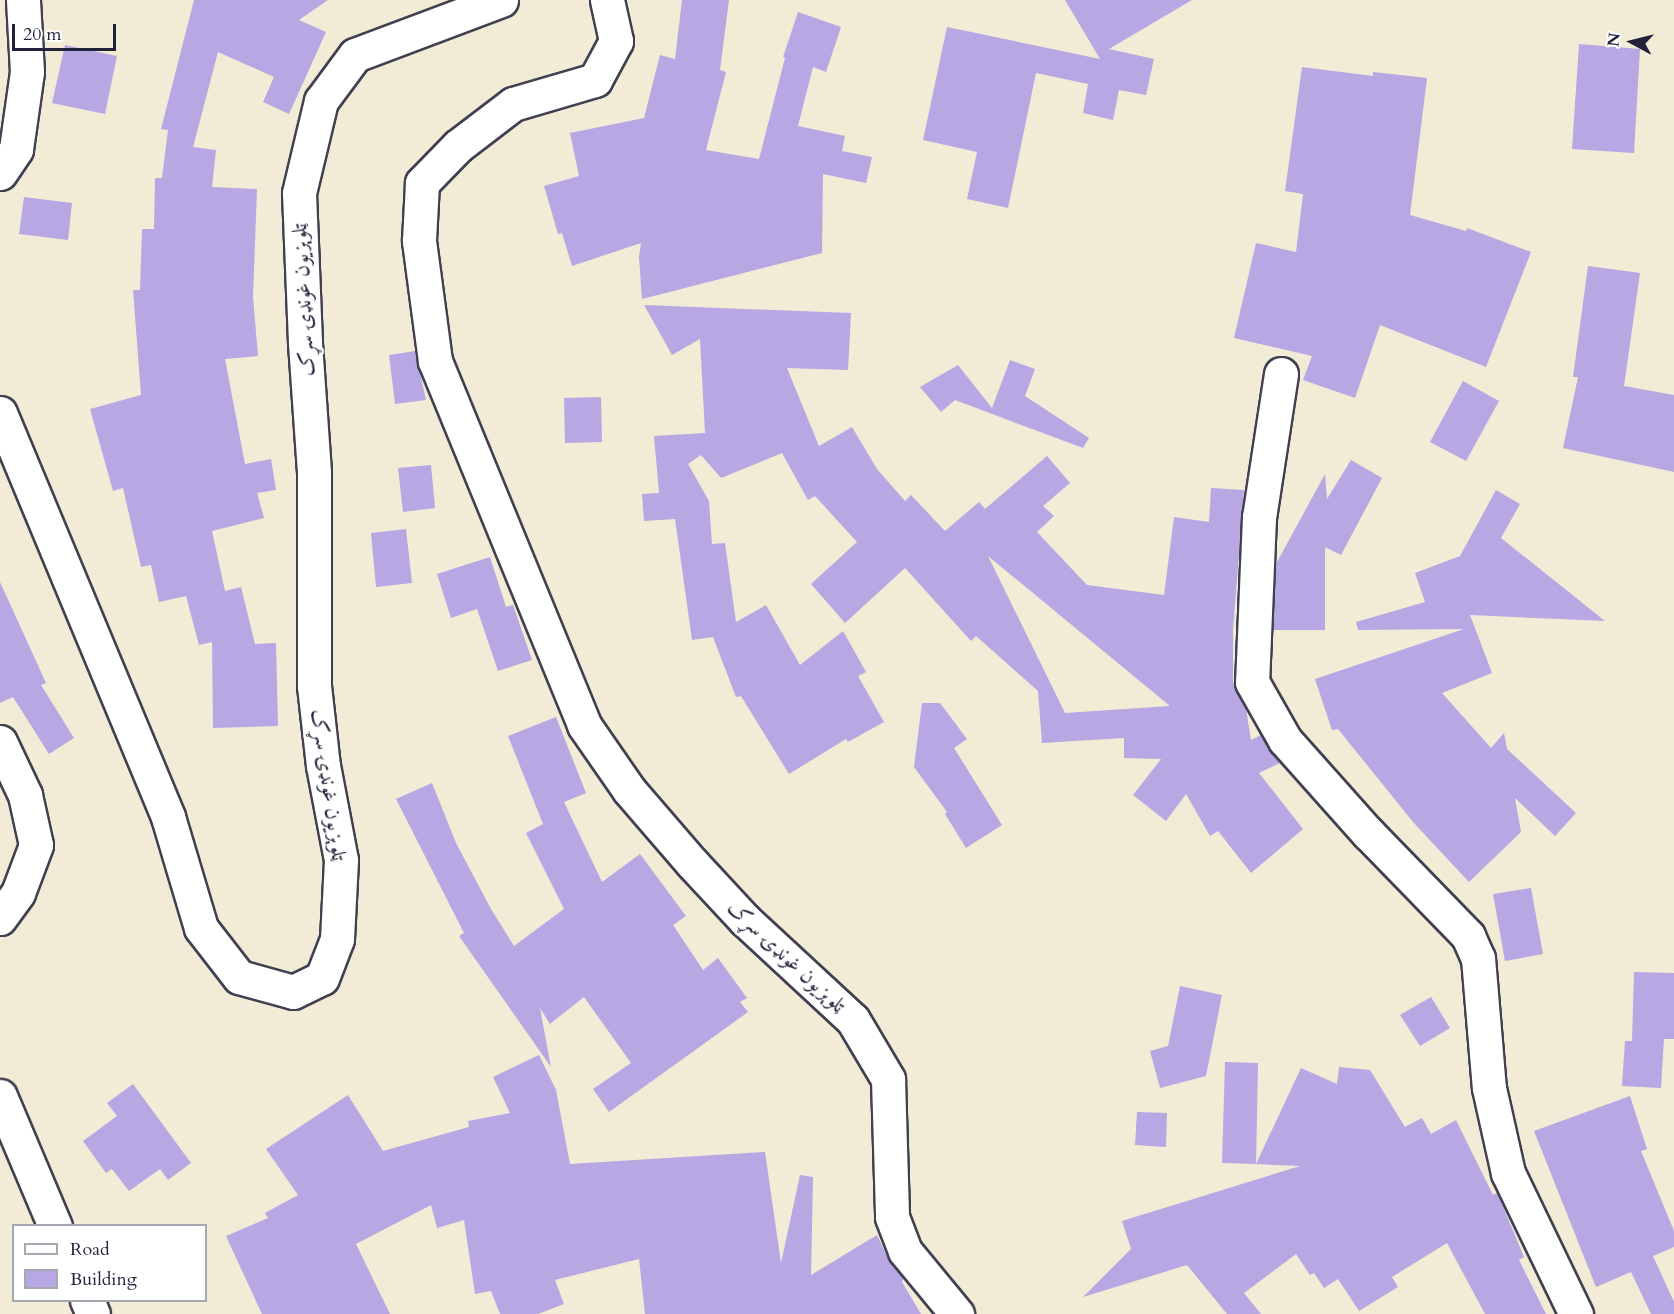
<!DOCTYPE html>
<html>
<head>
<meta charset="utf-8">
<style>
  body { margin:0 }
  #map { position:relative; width:1674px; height:1314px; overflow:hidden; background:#f2ebd5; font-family:Cardo,Amiri,serif }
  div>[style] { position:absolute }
  .building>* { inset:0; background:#b7a7e3 }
  .roads { filter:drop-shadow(2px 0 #414052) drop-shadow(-2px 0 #414052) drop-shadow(0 2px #414052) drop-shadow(0 -2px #414052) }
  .minor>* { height:33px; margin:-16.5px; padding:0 16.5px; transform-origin:16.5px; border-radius:16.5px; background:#fff }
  span { translate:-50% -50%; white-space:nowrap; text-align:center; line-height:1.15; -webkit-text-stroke:5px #fff; paint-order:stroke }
  .street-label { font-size:21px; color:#22223b }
  .legend { position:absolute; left:12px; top:1224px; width:195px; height:78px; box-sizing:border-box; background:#fff; border:2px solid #a7a7b1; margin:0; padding:8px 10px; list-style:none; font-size:18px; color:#22223b }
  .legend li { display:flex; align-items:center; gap:12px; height:30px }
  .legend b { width:30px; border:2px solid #a7a7b1 }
  .north { position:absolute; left:1602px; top:12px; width:60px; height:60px; -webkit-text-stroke:4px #fff; paint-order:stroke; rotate:277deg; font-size:16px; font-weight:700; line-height:24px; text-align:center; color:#22223b }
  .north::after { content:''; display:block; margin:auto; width:21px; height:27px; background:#22223b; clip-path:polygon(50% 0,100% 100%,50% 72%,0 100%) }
  .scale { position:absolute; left:12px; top:24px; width:104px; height:27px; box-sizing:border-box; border:3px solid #22223b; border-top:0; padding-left:8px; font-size:18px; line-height:21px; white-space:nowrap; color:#22223b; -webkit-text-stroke:4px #fff; paint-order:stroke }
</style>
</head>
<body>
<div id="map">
  <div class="building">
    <i style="clip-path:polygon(194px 0,328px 0,299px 20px,326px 32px,289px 114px,263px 102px,274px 77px,218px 52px,193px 147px,216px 150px,212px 187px,257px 189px,253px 297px,258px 356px,225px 359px,245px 464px,271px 459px,276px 490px,257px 493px,264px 518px,212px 531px,225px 591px,241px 587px,255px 644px,276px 643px,278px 726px,213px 728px,212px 642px,199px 645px,186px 596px,159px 602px,151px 565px,141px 567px,123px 488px,113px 491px,90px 409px,141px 395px,133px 290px,140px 290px,142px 229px,154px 229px,155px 178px,162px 178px,168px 130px,161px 129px)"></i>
    <i style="clip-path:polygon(682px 0,729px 0,720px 70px,726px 72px,706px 150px,759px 159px,785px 58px,783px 57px,798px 12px,841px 27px,826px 72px,813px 67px,798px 126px,845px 136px,842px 151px,872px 157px,866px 183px,823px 174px,822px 253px,642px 299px,639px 257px,641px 243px,572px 266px,562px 233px,558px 234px,544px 186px,579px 176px,570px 133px,644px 118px,660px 55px,675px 59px)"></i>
    <i style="clip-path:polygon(1065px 0,1192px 0,1109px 49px,1154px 59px,1146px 95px,1119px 90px,1113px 120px,1083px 113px,1088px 84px,1036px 73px,1008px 208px,967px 199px,977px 152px,923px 140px,947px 27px,1100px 59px)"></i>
    <i style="clip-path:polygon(1579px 44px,1640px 49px,1634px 153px,1572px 149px)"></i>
    <i style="clip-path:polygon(65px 45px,117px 56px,105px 114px,52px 103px)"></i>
    <i style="clip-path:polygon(1302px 67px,1373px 76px,1373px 72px,1427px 78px,1410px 215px,1466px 231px,1467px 228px,1531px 252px,1486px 367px,1380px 325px,1355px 398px,1303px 380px,1312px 356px,1234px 338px,1256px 243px,1296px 252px,1303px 194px,1285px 191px)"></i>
    <i style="clip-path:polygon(24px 197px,72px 203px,68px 240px,19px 234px)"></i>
    <i style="clip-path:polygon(1588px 266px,1640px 273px,1624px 386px,1674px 395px,1674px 472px,1563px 448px,1578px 377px,1573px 377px)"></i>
    <i style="clip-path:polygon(evenodd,644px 305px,851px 313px,848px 370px,787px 368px,819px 446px,852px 427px,877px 469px,905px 501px,911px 495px,945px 531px,979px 502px,985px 509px,1047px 456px,1070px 483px,1043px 506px,1054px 516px,1037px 532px,1087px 585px,1164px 595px,1174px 517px,1209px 522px,1211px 488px,1244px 490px,1233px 630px,1233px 682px,1246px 709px,1251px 740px,1261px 735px,1280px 763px,1259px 773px,1303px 829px,1251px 873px,1218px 831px,1210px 836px,1186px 794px,1166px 821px,1133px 795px,1161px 759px,1124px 758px,1124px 738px,1042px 743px,1038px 691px,976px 636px,971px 641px,905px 568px,845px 623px,811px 584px,857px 542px,815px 496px,808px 500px,782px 453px,721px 478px,701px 455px,688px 464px,709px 501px,712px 544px,725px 543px,736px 622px,766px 605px,800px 665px,843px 631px,866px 672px,858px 676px,884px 722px,848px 742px,846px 739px,789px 774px,741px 696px,736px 697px,713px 637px,692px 640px,675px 519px,644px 521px,642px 494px,659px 493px,654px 436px,705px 433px,700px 339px,672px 355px,644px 305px,988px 556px,1170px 706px,1065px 713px,988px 556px)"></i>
    <i style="clip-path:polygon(415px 351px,426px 400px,395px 404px,389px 355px)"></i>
    <i style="clip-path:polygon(1010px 360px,1035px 369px,1025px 396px,1089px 438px,1083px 448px,955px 400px,941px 412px,920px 387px,958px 365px,992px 408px)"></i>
    <i style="clip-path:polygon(1463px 381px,1499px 401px,1466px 461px,1430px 442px)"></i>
    <i style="clip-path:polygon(601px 397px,602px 442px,565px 443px,564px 398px)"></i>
    <i style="clip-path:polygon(1351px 460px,1382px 478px,1341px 555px,1325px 547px,1325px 630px,1273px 630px,1276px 564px,1325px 474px,1327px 499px)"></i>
    <i style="clip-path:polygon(431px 465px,435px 508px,403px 512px,398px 468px)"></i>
    <i style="clip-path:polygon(1496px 490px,1520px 504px,1501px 538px,1605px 621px,1470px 615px,1492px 673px,1442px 693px,1491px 748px,1504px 733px,1507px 749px,1576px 813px,1555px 836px,1515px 798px,1521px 832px,1469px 882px,1413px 822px,1338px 729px,1332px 730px,1315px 679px,1464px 629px,1358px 630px,1356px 622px,1425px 602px,1415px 573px,1460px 556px)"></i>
    <i style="clip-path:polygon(406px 529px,412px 583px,376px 587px,371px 533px)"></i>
    <i style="clip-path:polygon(490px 557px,506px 607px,513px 605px,532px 660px,498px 671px,477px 609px,451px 618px,437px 574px)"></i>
    <i style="clip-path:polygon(0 582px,46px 683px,41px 685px,74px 738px,49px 754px,13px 697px,0 703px)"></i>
    <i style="clip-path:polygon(922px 703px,940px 703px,967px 739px,954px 748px,1002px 825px,966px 848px,945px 814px,947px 812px,914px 767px)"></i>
    <i style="clip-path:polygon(556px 717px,586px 793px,564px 802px,602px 882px,640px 854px,686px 916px,673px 925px,703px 970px,718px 958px,747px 998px,740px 1002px,748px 1012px,609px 1112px,593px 1089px,631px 1063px,584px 997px,550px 1024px,540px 1008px,551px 1067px,459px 936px,464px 933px,396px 799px,432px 783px,456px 843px,491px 909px,514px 946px,564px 909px,526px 833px,543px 824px,508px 736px)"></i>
    <i style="clip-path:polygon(1531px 888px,1543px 954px,1505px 961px,1493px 894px)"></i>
    <i style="clip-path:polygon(1634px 972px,1674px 973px,1674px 1039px,1664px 1039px,1661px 1088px,1622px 1086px,1625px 1041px,1632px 1041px)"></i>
    <i style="clip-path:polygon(1180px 986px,1222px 995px,1206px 1076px,1160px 1088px,1150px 1051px,1168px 1046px)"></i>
    <i style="clip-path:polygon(1431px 997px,1450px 1028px,1420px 1046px,1400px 1015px)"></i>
    <i style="clip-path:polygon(539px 1055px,556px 1090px,570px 1164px,765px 1152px,781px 1263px,800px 1175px,813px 1177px,811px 1275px,877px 1235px,888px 1258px,903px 1278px,902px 1282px,921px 1314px,645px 1314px,639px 1259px,555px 1280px,564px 1304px,538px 1314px,500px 1314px,491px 1291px,475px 1294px,464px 1220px,437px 1228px,431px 1205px,356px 1244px,390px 1314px,262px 1314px,226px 1236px,268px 1218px,265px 1213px,298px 1195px,266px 1149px,348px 1095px,383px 1151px,469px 1127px,468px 1121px,510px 1113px,493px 1077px)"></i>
    <i style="clip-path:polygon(1225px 1062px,1258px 1063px,1256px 1164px,1222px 1163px)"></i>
    <i style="clip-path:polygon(1339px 1067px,1370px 1070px,1405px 1127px,1422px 1118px,1431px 1134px,1456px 1120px,1493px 1195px,1497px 1193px,1499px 1197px,1524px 1257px,1519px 1260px,1546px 1314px,1485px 1314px,1447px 1243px,1392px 1277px,1398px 1287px,1359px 1311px,1338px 1279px,1324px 1288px,1314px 1273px,1310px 1275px,1296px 1254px,1244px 1293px,1261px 1314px,1227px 1314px,1187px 1265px,1083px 1297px,1131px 1249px,1122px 1221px,1300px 1166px,1256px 1164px,1301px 1068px,1337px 1084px)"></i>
    <i style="clip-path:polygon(133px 1084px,191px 1163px,168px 1180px,160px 1169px,129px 1191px,112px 1169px,106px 1173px,83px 1141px,117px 1116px,107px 1103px)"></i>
    <i style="clip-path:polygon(1630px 1096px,1647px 1149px,1641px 1151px,1674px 1231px,1674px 1247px,1653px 1256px,1674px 1302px,1674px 1314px,1651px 1314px,1631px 1272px,1596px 1287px,1534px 1131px)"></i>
    <i style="clip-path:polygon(1137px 1112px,1167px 1113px,1166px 1147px,1135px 1145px)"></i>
  </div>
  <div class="roads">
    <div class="minor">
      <i style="left:607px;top:0;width:42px;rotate:77.6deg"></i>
      <i style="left:616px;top:41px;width:44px;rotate:118.3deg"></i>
      <i style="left:595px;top:80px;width:85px;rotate:163.7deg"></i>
      <i style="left:513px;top:104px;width:69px;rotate:142.6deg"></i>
      <i style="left:458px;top:146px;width:52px;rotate:134.2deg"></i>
      <i style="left:422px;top:183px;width:58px;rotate:93deg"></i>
      <i style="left:419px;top:241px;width:121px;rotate:82.4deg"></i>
      <i style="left:435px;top:361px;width:393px;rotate:67.7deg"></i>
      <i style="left:584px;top:725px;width:79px;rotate:55.3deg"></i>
      <i style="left:629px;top:790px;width:96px;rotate:49.2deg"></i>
      <i style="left:692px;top:863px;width:78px;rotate:47.1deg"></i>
      <i style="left:745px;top:920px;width:147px;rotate:42.8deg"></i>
      <i style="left:853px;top:1020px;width:69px;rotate:59.3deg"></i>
      <i style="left:888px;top:1079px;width:138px;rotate:88.3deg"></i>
      <i style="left:892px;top:1217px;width:36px;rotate:69deg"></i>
      <i style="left:905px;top:1251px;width:82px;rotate:50.5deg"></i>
      <i style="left:0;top:173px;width:29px;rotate:-56deg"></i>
      <i style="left:16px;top:149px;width:78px;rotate:-81.9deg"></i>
      <i style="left:27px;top:72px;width:72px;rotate:-93.2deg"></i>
      <i style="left:1281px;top:374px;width:145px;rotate:98.7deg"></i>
      <i style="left:1259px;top:517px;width:165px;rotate:92.4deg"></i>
      <i style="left:1252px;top:682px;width:67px;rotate:60.4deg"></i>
      <i style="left:1285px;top:740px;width:125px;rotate:48.3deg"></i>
      <i style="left:1368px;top:833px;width:144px;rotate:45.8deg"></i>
      <i style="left:1468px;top:936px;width:24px;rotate:66deg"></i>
      <i style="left:1478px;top:958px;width:130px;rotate:85.2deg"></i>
      <i style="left:1489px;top:1088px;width:87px;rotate:77.4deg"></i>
      <i style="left:1508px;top:1173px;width:157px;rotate:64.3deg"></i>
      <i style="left:0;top:413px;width:438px;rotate:67.4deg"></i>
      <i style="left:168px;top:817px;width:116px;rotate:73.4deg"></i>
      <i style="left:201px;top:928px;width:62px;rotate:52.2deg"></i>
      <i style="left:239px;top:977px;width:56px;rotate:15.5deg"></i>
      <i style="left:293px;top:992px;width:32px;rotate:-26deg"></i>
      <i style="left:322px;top:978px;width:42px;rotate:-69deg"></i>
      <i style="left:337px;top:939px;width:79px;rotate:-87.1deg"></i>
      <i style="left:341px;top:860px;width:96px;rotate:-100.8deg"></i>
      <i style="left:323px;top:766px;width:81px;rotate:-96.4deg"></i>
      <i style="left:314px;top:686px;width:214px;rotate:-90deg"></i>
      <i style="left:314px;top:472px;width:130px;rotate:-94deg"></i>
      <i style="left:305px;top:342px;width:149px;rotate:-92.3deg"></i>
      <i style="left:299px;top:193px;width:95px;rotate:-76.6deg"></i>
      <i style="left:321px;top:101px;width:57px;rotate:-53.5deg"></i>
      <i style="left:355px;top:55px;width:156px;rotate:-20.6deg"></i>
      <i style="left:0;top:742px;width:59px;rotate:64.7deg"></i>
      <i style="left:25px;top:795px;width:51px;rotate:77.6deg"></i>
      <i style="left:36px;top:845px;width:51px;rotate:110.6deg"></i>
      <i style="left:18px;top:893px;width:31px;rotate:126deg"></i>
      <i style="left:0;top:1096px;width:141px;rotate:67.1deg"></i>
      <i style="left:87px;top:1300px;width:15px;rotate:67deg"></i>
    </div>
  </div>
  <div class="street-label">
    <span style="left:304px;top:300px;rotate:-93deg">ټلوېزيون غونډۍ سړک</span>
    <span style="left:328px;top:785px;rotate:82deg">ټلوېزيون غونډۍ سړک</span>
    <span style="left:786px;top:957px;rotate:43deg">ټلوېزيون غونډۍ سړک</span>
  </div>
  <ul class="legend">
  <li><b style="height:8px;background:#fff"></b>Road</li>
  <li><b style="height:16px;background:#b7a7e3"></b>Building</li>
  </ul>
  <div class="north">N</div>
  <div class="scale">20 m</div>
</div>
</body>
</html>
